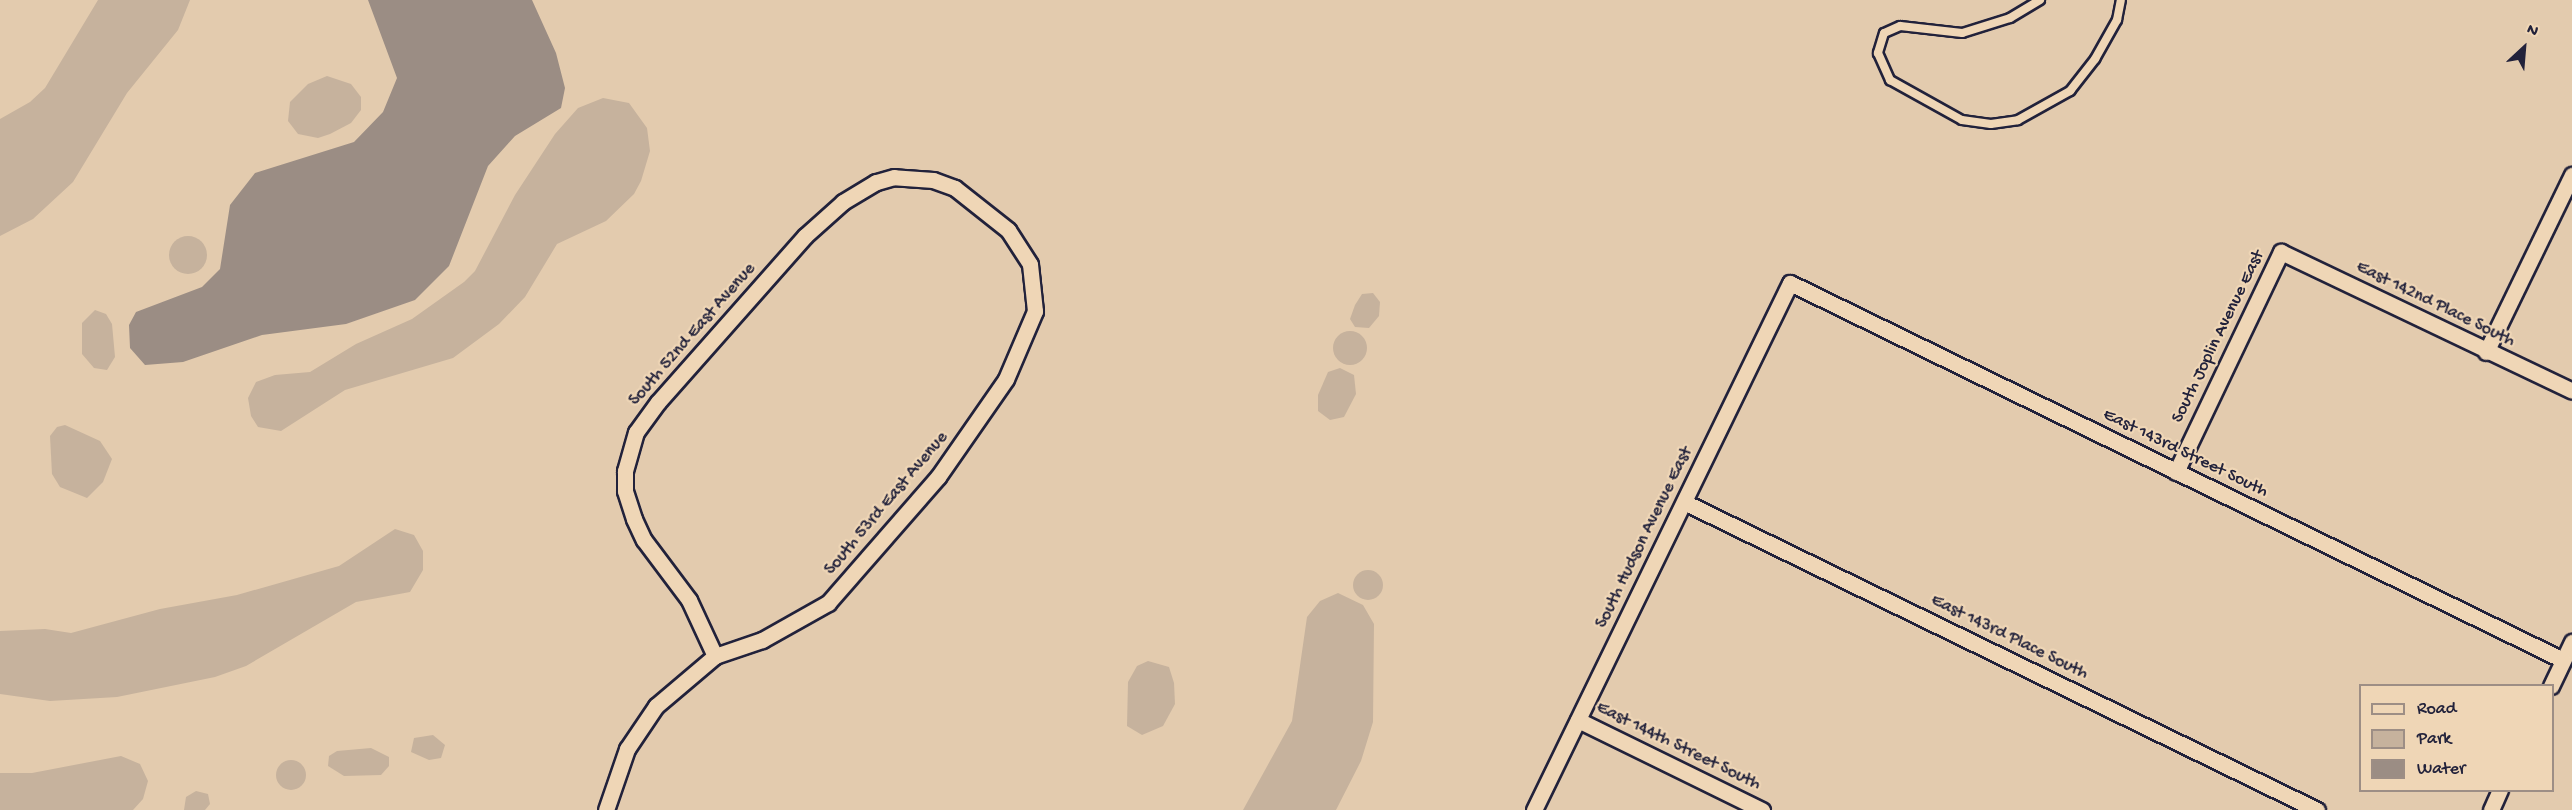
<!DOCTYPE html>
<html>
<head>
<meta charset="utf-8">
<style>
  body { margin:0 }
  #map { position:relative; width:2572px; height:810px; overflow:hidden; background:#e3cbae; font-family:"Gochi Hand",sans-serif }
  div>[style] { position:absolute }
  .green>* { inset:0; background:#c6b29d }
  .round { border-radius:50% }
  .water>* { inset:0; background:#9b8d84 }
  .roads { filter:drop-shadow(2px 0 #22223b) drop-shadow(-2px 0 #22223b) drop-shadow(0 2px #22223b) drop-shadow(0 -2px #22223b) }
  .service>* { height:8px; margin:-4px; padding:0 4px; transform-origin:4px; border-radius:4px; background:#efd6b6 }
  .minor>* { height:15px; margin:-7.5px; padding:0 7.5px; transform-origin:7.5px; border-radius:7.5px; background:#efd6b6 }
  span { translate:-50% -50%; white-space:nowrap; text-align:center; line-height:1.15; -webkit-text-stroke:4.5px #efd6b6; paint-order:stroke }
  .street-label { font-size:18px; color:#22223b }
  .legend { position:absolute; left:2359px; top:684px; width:195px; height:108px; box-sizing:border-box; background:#efd6b6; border:2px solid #9d8e85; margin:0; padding:8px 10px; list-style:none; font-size:18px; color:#22223b }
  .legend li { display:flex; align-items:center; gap:12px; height:30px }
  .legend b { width:30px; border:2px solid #9d8e85 }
  .north { position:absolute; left:2494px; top:18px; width:60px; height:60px; -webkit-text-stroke:4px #efd6b6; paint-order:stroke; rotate:26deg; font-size:16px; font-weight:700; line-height:24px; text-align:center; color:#22223b }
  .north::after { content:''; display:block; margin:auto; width:21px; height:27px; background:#22223b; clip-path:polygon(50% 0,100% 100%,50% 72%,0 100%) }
</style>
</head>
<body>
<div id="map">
  <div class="green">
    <i style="clip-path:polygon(98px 0,190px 0,178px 30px,127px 93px,73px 182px,33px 219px,0 236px,0 119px,30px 102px,45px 88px)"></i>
    <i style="clip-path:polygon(327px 76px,351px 84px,361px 97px,361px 110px,351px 123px,330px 134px,318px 138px,298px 134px,288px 121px,290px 102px,308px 84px)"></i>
    <i style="clip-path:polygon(603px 98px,629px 103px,647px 128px,650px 151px,641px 181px,634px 194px,606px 221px,557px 244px,525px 297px,499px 324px,453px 358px,345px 390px,281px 431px,258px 427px,251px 416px,248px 398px,256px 382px,275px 375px,310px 372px,356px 344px,412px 319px,464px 282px,475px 271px,515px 195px,555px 134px,578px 108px)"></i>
    <i class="round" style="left:169px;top:236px;width:38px;height:38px"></i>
    <i style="clip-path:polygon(1373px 293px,1380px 302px,1379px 316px,1369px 328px,1355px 327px,1350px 319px,1355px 305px,1362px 294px)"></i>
    <i style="clip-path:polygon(95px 310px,106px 314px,112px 324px,115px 357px,107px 370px,94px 368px,82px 354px,82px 323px)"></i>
    <i class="round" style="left:1333px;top:331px;width:34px;height:34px"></i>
    <i style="clip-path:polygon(1340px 368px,1354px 375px,1356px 394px,1344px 417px,1330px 420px,1318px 411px,1318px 395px,1328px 372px)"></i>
    <i style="clip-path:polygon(65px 425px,100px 441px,112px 459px,103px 482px,87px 498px,60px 487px,52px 474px,50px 436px,57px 427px)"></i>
    <i style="clip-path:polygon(395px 529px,414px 535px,423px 551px,423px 570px,410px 592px,356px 602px,246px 666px,215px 677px,117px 697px,50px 701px,0 694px,0 631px,45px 629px,71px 633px,160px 609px,237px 595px,339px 566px)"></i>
    <i class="round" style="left:1353px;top:570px;width:30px;height:30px"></i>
    <i style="clip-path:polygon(1338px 593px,1363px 605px,1374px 624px,1373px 722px,1361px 761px,1336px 810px,1243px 810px,1292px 721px,1307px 617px,1320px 601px)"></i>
    <i style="clip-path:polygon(1148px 661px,1169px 667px,1174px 683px,1175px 704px,1163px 726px,1142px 735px,1127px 726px,1128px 682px,1137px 666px)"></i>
    <i style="clip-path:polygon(433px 735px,445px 745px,441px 758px,429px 760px,411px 752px,414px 738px)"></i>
    <i style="clip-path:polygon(371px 748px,389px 757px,389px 766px,381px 775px,344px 776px,328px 766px,329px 756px,337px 751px)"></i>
    <i style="clip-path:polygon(121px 756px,140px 764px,148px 781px,143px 799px,133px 810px,0 810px,0 773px,32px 773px)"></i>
    <i class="round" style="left:276px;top:760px;width:30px;height:30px"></i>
    <i style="clip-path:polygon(196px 791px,208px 794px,210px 804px,205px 810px,184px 810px,186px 797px)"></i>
  </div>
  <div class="water">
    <i style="clip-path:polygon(368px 0,532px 0,556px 53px,565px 88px,561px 108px,515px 136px,488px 166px,449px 266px,415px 300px,346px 324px,262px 335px,183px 362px,145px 365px,130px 348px,129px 325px,136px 312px,202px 287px,220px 269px,230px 205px,255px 173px,354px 142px,383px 112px,397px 78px)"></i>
  </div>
  <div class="roads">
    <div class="service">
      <i style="left:2040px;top:0;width:35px;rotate:149deg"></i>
      <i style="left:2010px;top:18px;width:50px;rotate:162.6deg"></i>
      <i style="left:1962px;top:33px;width:62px;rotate:-173.6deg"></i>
      <i style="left:1900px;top:26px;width:17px;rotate:156deg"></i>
      <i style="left:1884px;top:33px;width:21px;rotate:107deg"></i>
      <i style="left:1878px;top:53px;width:30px;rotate:66deg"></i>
      <i style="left:1890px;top:80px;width:82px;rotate:29.1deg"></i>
      <i style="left:1962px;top:120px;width:29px;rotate:8deg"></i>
      <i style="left:1991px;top:124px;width:27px;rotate:-8deg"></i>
      <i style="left:2018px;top:120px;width:60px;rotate:-29.1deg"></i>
      <i style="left:2070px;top:91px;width:41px;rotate:-52deg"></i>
      <i style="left:2095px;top:59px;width:45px;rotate:-60.6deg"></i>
      <i style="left:2117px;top:20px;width:20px;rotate:-79deg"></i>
    </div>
    <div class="minor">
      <i style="left:2486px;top:352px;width:197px;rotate:-64.1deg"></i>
      <i style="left:2176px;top:472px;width:244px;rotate:-64.5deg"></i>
      <i style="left:2281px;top:252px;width:322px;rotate:25.5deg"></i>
      <i style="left:1684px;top:502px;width:704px;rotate:25.95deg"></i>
      <i style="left:2551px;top:686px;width:49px;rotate:-64.5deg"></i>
      <i style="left:1578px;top:720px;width:205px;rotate:26.1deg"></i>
      <i style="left:606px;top:810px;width:65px;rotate:-71deg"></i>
      <i style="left:627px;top:749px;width:52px;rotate:-56deg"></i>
      <i style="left:656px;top:706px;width:77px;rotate:-40.3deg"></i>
      <i style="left:715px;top:656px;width:50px;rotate:-18.8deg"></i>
      <i style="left:762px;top:640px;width:76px;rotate:-29.3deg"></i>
      <i style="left:828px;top:603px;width:167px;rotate:-48.9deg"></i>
      <i style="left:938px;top:477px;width:119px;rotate:-55.2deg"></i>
      <i style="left:1006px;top:379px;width:74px;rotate:-66.9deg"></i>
      <i style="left:1035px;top:311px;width:47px;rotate:-96.1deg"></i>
      <i style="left:1030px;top:264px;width:40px;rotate:-122.9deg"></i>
      <i style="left:1008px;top:230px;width:68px;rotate:-141.6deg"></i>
      <i style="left:955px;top:188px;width:23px;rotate:-160deg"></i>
      <i style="left:933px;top:180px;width:39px;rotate:-176deg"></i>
      <i style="left:894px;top:177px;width:19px;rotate:164deg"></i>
      <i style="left:876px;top:182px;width:39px;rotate:149deg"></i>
      <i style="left:843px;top:202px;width:51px;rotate:138.2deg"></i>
      <i style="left:805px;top:236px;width:222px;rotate:131.5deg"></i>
      <i style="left:658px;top:402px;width:37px;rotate:126deg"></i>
      <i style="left:636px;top:432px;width:41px;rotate:105.8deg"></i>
      <i style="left:625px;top:471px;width:20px;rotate:90deg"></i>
      <i style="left:625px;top:491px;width:29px;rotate:72deg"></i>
      <i style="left:634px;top:519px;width:23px;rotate:65deg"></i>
      <i style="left:644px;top:540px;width:75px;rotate:53.1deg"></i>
      <i style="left:689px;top:600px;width:62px;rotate:65.1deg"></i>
      <i style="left:1534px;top:810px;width:586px;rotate:-64.09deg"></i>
      <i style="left:1790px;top:283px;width:860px;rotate:26deg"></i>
      <i style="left:2491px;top:810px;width:22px;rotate:-66deg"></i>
    </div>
  </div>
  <div class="street-label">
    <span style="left:2435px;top:305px;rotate:26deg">East 142nd Place South</span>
    <span style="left:693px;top:335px;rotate:-49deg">South 52nd East Avenue</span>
    <span style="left:2219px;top:337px;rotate:-64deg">South Joplin Avenue East</span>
    <span style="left:2185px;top:454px;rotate:26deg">East 143rd Street South</span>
    <span style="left:887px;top:504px;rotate:-50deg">South 53rd East Avenue</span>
    <span style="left:1645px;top:538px;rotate:-64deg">South Hudson Avenue East</span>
    <span style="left:2009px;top:638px;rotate:26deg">East 143rd Place South</span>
    <span style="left:1678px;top:747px;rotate:26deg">East 144th Street South</span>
  </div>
  <ul class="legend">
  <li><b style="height:8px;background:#efd6b6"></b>Road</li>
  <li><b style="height:16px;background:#c6b29d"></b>Park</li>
  <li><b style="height:16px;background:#9b8d84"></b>Water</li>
  </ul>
  <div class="north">N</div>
</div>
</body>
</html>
